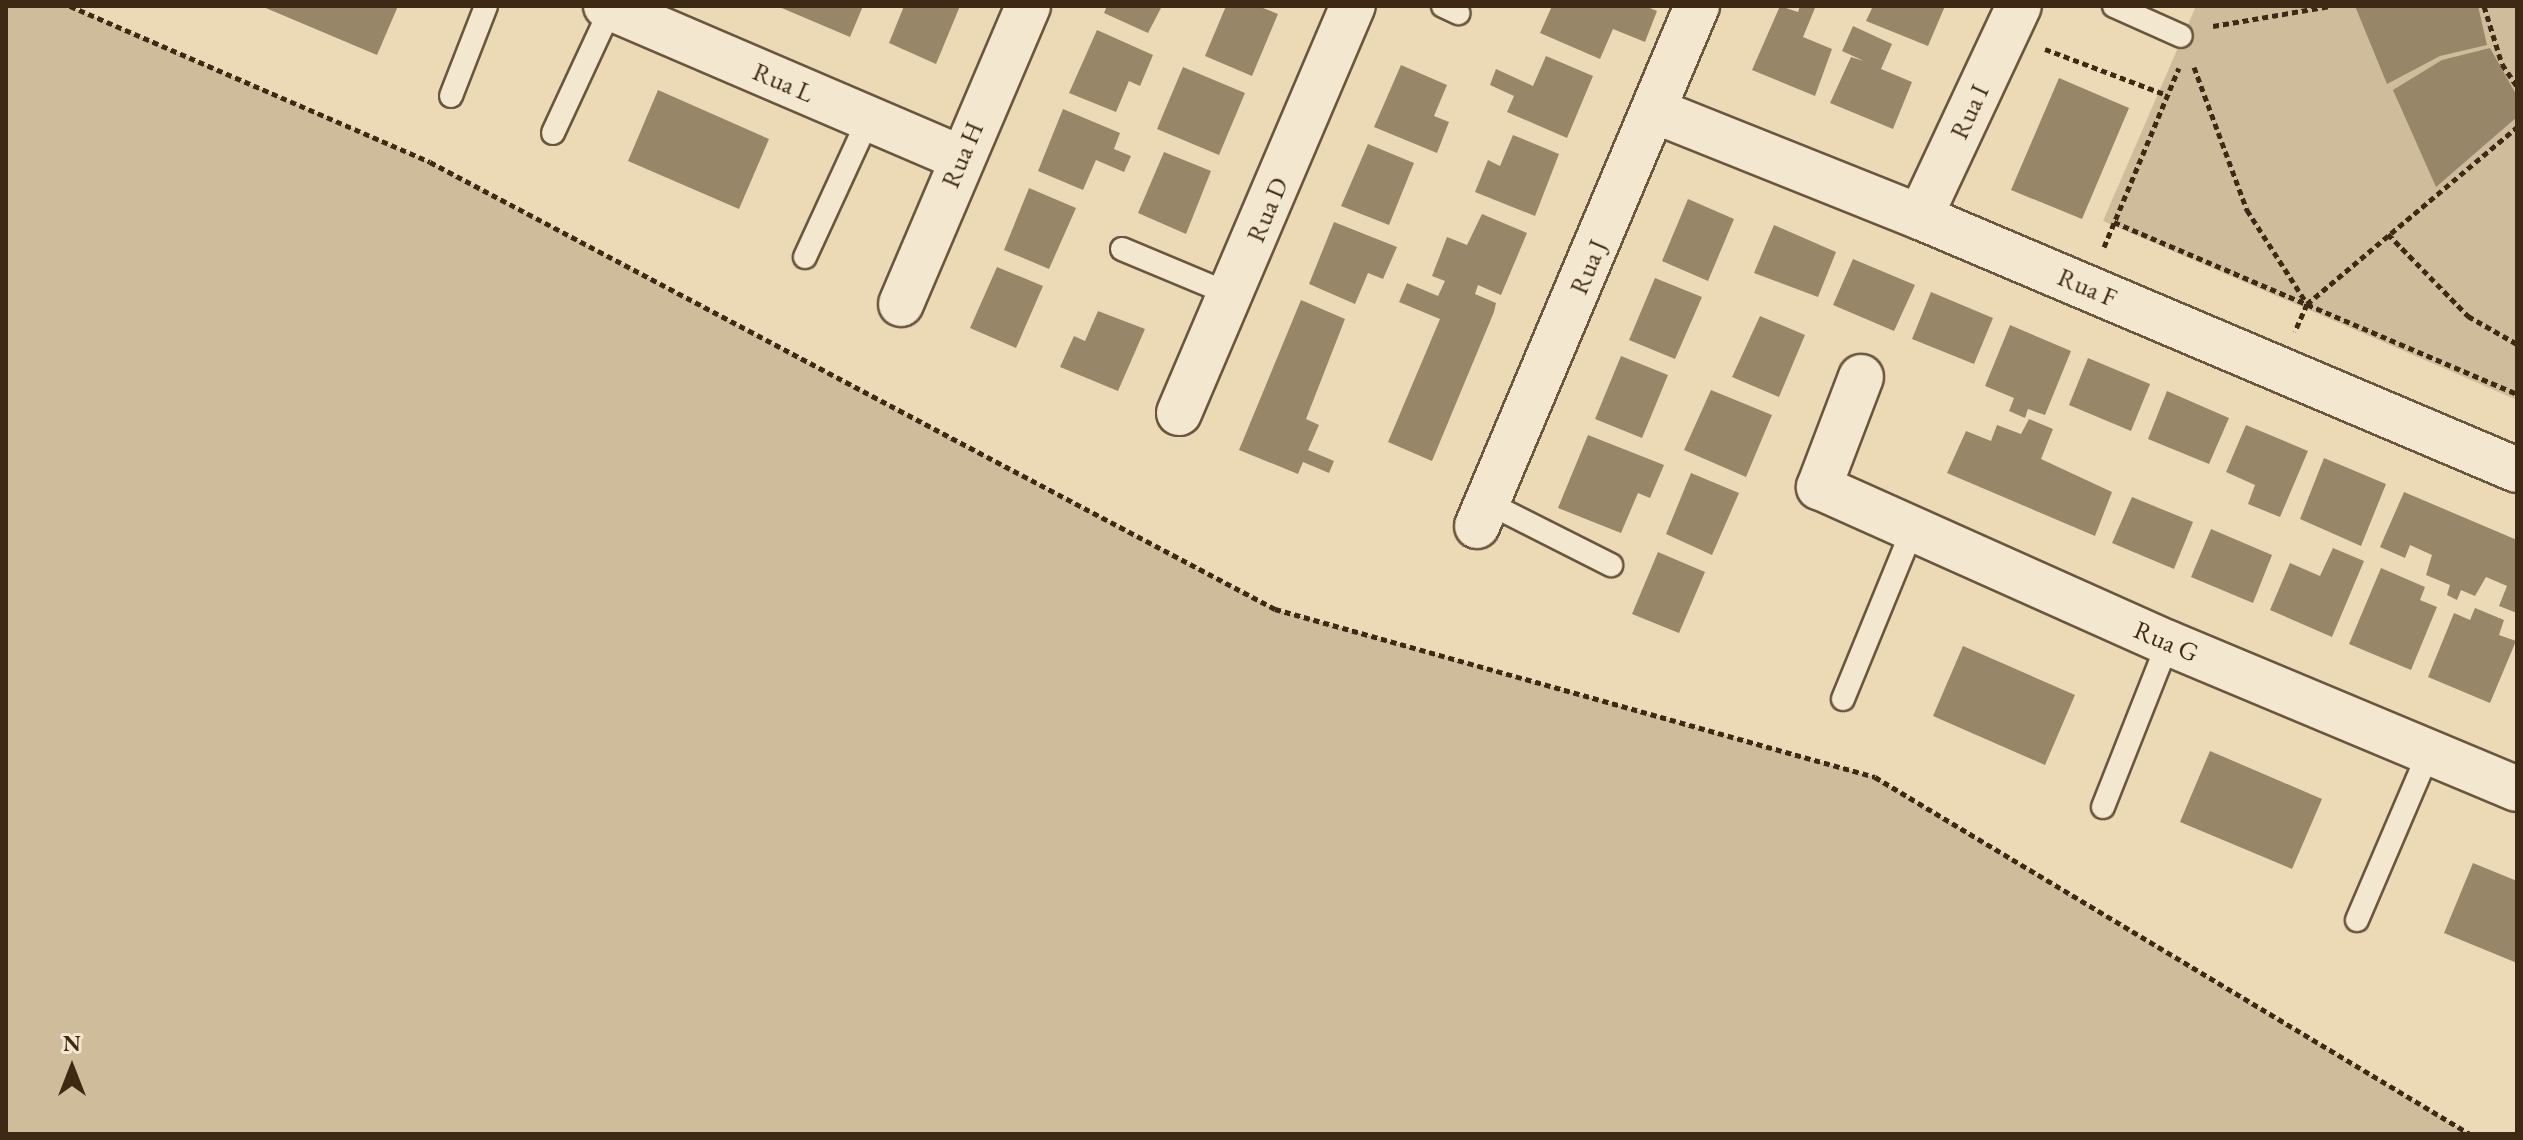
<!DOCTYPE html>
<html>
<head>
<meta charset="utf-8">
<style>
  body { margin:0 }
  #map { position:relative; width:2523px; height:1140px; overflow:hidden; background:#ecdab7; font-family:"EB Garamond",serif }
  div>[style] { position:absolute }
  .green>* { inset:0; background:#cebc9b }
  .building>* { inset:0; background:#988669 }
  .path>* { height:5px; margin-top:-2.5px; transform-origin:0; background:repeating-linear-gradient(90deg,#3e2a14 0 6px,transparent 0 10px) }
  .roads { filter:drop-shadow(2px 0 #6a563d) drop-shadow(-2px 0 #6a563d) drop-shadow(0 2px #6a563d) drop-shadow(0 -2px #6a563d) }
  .lane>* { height:22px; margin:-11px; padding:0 11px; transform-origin:11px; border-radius:11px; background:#f3e7d0 }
  .street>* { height:44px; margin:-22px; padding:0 22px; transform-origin:22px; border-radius:22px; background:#f3e7d0 }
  span { translate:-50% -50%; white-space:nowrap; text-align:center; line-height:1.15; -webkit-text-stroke:8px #f3e7d0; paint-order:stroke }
  .street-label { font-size:26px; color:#3e2a14 }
  .frame { position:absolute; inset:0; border:8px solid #3e2a14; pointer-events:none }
  .north { position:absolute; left:32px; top:1028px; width:80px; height:80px; -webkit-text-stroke:6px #f3e7d0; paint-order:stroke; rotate:0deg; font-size:22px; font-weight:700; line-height:32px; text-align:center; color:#3e2a14 }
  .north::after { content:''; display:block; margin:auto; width:28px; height:36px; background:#3e2a14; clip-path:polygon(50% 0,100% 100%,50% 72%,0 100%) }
</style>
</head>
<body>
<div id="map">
  <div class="green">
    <i style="clip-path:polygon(6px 6px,70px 6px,430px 162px,1275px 609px,1875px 777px,2470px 1134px,6px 1134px)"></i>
    <i style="clip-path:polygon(2196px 6px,2517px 6px,2517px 400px,2103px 221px)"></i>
  </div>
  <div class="building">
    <i style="clip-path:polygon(261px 6px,398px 6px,377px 55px)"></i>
    <i style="clip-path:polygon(777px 6px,863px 6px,850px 37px)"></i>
    <i style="clip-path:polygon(904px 6px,960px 6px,936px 64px,889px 43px)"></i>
    <i style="clip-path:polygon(1107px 6px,1162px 6px,1148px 33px,1104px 13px)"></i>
    <i style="clip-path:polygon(1226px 6px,1258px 6px,1278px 14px,1252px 76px,1205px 56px)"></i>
    <i style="clip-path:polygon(1552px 6px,1645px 6px,1657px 11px,1645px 42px,1613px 29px,1600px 59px,1540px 33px)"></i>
    <i style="clip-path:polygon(1780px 6px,1798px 12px,1800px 6px,1815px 8px,1803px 37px,1832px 49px,1815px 96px,1752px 70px)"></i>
    <i style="clip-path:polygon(1873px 6px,1945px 6px,1928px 46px,1866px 21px)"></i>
    <i style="clip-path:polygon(2355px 6px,2478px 6px,2487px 45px,2440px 56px,2387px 84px)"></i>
    <i style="clip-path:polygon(1853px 26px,1892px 44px,1881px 69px,1912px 82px,1893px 129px,1830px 103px,1851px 57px,1864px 61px,1842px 51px)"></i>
    <i style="clip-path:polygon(1097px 30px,1153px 55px,1140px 86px,1129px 81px,1116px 112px,1069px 93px)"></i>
    <i style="clip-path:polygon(2490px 48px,2517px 96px,2517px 117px,2436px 187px,2393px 90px,2442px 60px)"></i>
    <i style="clip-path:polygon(1546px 56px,1593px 76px,1567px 138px,1507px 112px,1514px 96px,1490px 85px,1496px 69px,1533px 86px)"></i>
    <i style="clip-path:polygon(1401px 65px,1447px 85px,1434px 116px,1449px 122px,1437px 153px,1374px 127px)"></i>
    <i style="clip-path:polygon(1183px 67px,1245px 93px,1219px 155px,1157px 129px)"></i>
    <i style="clip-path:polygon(2059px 78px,2129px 108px,2082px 219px,2011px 190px)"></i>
    <i style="clip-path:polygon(658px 90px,769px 139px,739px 209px,628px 161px)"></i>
    <i style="clip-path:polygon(1063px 109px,1120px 133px,1114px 149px,1131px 156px,1124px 172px,1096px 160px,1083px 190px,1038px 171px)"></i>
    <i style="clip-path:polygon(1513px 135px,1559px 154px,1535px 216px,1475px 192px,1488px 160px,1500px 166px)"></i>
    <i style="clip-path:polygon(1368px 144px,1414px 163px,1389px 225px,1341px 206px)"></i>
    <i style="clip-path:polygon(1164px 152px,1211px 171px,1186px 234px,1138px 213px)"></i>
    <i style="clip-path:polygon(1029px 188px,1076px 208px,1049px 269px,1004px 250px)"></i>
    <i style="clip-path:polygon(1688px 199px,1734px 219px,1708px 281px,1662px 261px)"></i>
    <i style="clip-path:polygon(1482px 214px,1527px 233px,1501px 295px,1478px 285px,1475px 294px,1496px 303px,1494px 312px,1432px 461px,1388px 442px,1440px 319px,1399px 302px,1407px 283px,1438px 296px,1445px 281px,1432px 276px,1447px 237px,1467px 245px)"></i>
    <i style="clip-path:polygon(1334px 222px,1397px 247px,1383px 279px,1368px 273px,1355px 304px,1309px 284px)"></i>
    <i style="clip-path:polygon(1774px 225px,1836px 252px,1818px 297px,1754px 273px)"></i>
    <i style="clip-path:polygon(1853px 259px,1915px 285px,1894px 331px,1833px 305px)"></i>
    <i style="clip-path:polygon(997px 267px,1043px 286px,1016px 348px,970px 328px)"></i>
    <i style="clip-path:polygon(1655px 278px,1702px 297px,1675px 359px,1629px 340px)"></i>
    <i style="clip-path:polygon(1931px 292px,1993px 318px,1974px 364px,1912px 339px)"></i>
    <i style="clip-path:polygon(1301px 300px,1345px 319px,1306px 419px,1319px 425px,1308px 450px,1334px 461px,1329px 473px,1303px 462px,1298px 474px,1239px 450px)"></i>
    <i style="clip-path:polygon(1098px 311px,1145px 329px,1118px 391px,1060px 367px,1074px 336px,1085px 341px)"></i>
    <i style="clip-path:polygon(1760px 316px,1805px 335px,1779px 397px,1732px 377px)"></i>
    <i style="clip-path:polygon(2010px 325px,2071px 351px,2045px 415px,2028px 409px,2025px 418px,2009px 411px,2014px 398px,1985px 386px)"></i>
    <i style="clip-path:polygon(1621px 356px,1668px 375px,1642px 438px,1595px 419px)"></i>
    <i style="clip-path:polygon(2088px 358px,2150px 384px,2131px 431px,2069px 405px)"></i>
    <i style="clip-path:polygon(1711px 390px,1772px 415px,1746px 477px,1684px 450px)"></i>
    <i style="clip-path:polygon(2167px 391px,2229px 418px,2209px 464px,2148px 439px)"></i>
    <i style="clip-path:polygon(2029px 419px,2053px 429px,2041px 459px,2112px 492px,2095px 536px,1947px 473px,1966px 431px,1991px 441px,1997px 425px,2021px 434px)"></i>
    <i style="clip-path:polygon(2246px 425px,2308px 451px,2280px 517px,2248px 504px,2255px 485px,2226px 472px)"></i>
    <i style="clip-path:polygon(1588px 435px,1664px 465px,1650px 498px,1638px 493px,1621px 533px,1558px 508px)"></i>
    <i style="clip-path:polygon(2324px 458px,2386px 484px,2361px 546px,2300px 519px)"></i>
    <i style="clip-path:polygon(1691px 473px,1739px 493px,1712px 555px,1666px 534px)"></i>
    <i style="clip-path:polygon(2404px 492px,2517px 540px,2517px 613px,2499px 606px,2507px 586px,2486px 577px,2475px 596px,2461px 590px,2457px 600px,2447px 595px,2450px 585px,2426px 575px,2432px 555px,2410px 545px,2405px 558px,2380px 547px)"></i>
    <i style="clip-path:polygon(2132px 497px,2193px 522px,2174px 569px,2112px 543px)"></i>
    <i style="clip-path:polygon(2211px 529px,2272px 555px,2253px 603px,2191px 577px)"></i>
    <i style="clip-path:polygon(2333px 548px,2364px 561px,2332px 637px,2270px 610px,2290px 563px,2320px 576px)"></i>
    <i style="clip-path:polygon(1658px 552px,1705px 572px,1679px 633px,1632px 614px)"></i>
    <i style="clip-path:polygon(2381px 568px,2425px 587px,2420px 600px,2437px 607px,2411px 670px,2349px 644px)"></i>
    <i style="clip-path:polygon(2475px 608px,2504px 620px,2499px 635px,2516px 641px,2490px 703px,2428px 677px,2454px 613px,2470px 620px)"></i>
    <i style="clip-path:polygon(1963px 646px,2075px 695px,2045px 765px,1933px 716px)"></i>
    <i style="clip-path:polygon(2210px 751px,2322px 799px,2292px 869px,2180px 822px)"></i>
    <i style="clip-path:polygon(2473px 863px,2517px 881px,2517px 963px,2444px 933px)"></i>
  </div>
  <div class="path">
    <i style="left:70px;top:6px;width:392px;rotate:23.4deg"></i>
    <i style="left:430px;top:162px;width:956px;rotate:27.88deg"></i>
    <i style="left:1275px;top:609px;width:623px;rotate:15.64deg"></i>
    <i style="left:1875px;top:777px;width:694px;rotate:30.96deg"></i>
    <i style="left:2484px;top:6px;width:61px;rotate:72.8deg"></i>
    <i style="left:2502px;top:64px;width:27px;rotate:56deg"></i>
    <i style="left:2213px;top:26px;width:119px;rotate:-9.7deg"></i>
    <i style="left:2045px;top:49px;width:130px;rotate:20.7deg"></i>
    <i style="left:2194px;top:67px;width:153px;rotate:69.7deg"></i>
    <i style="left:2247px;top:210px;width:112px;rotate:57.4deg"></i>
    <i style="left:2307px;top:304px;width:30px;rotate:114deg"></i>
    <i style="left:2114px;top:222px;width:438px;rotate:23.1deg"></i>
    <i style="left:2388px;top:234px;width:115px;rotate:45.7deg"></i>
    <i style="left:2468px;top:316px;width:56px;rotate:29.7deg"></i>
    <i style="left:2104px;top:247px;width:194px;rotate:-67.3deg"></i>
    <i style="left:2307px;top:304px;width:275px;rotate:-40.1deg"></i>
  </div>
  <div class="roads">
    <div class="lane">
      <i style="left:1443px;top:6px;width:17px;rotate:25deg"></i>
      <i style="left:2114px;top:6px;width:73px;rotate:24.1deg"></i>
      <i style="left:451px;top:96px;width:97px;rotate:-68.7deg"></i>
      <i style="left:553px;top:133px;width:138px;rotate:-65.1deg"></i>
      <i style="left:1122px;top:249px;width:119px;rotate:22.7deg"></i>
      <i style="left:805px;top:257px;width:151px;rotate:-65.3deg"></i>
      <i style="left:1488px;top:503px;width:138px;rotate:26.8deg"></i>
      <i style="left:1843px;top:699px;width:182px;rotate:-67.7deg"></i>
      <i style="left:2103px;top:807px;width:176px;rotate:-68.4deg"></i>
      <i style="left:2357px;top:920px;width:181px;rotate:-66.8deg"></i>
    </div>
    <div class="street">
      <i style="left:606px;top:6px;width:386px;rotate:23.2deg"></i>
      <i style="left:1655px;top:111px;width:285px;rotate:21.8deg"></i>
      <i style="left:1920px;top:217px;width:648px;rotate:22.97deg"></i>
      <i style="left:1920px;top:217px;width:233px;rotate:-64.9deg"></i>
      <i style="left:901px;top:304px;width:324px;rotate:-66.9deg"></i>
      <i style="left:1861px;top:377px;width:118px;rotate:110.9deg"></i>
      <i style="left:1819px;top:487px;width:382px;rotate:24.1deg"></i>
      <i style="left:2168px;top:643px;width:378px;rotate:22.7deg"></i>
      <i style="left:1179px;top:413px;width:443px;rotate:-66.9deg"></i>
      <i style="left:1477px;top:526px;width:565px;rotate:-67.07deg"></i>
    </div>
  </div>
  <div class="street-label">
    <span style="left:783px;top:83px;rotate:23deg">Rua L</span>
    <span style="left:1970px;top:112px;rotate:-65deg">Rua I</span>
    <span style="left:963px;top:155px;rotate:-67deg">Rua H</span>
    <span style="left:1268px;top:210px;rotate:-67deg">Rua D</span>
    <span style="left:1589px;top:267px;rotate:-67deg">Rua J</span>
    <span style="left:2087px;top:288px;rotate:23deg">Rua F</span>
    <span style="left:2166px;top:642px;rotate:23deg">Rua G</span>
  </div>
  <div class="frame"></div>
  <div class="north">N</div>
</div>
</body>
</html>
